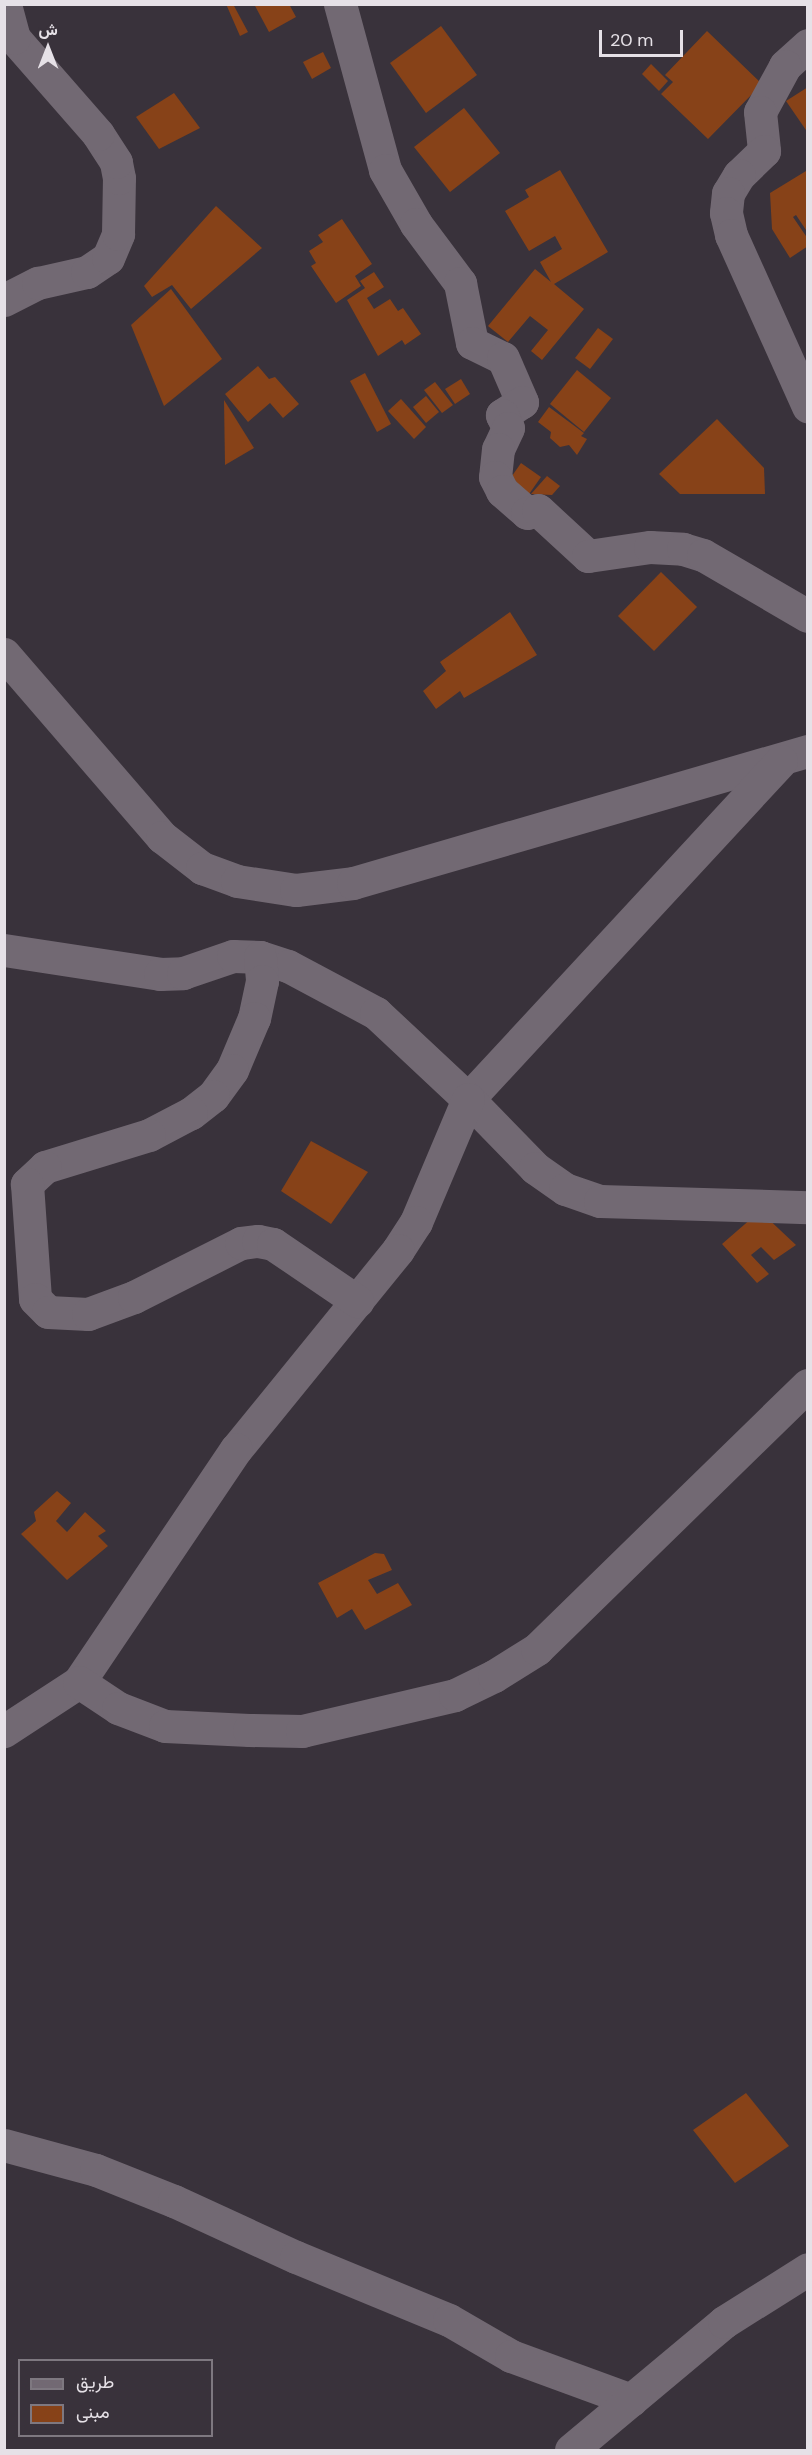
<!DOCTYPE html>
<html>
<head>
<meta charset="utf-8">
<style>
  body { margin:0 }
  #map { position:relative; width:812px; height:2455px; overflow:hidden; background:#39323b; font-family:"DM Sans",Vazirmatn,sans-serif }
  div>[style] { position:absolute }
  .building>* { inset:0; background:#874218 }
  .minor>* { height:33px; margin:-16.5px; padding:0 16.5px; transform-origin:16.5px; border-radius:16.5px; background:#726973 }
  span { translate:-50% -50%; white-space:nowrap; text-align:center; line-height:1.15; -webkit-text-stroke:6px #39323b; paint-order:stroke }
  .frame { position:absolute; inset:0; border:6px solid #e6e1e7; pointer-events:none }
  .legend { position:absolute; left:18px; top:2359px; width:195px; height:78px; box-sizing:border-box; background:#39323b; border:2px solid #7e7880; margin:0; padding:8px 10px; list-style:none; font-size:18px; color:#e6e1e7 }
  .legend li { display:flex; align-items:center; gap:12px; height:30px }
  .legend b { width:30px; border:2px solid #7e7880 }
  .north { position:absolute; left:18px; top:18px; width:60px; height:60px; -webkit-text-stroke:4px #39323b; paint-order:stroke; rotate:0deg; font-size:16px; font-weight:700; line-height:24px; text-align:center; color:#e6e1e7 }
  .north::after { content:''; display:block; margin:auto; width:21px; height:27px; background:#e6e1e7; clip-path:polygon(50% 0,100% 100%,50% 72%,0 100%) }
  .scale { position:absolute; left:599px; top:30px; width:84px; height:27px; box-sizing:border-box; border:3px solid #e6e1e7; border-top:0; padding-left:8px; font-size:18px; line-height:21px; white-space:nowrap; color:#e6e1e7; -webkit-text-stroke:4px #39323b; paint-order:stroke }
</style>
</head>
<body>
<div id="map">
  <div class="building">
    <i style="clip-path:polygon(226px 4px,233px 4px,248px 32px,240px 36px)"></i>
    <i style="clip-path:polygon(254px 4px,289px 4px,296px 17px,269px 32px)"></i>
    <i style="clip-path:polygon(441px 26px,477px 75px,426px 113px,390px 63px)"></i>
    <i style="clip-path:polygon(707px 31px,762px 84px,708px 139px,661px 94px,673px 82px,665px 75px)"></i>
    <i style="clip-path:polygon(323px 52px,331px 68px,312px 79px,303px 62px)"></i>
    <i style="clip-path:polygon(651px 64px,668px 81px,659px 91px,642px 74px)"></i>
    <i style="clip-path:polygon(808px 87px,808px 133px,786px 101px)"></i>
    <i style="clip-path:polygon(174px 93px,200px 128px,159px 149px,136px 117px)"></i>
    <i style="clip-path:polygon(464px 108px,500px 153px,450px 192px,414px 147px)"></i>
    <i style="clip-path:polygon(560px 170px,608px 252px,554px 284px,584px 309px,542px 360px,531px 351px,548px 330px,530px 316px,508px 342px,488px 326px,535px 269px,551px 282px,540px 262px,562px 249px,555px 236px,529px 251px,505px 211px,529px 197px,525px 190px)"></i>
    <i style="clip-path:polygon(806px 171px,808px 233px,796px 215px,793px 217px,808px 239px,808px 246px,790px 258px,772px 229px,770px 193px)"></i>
    <i style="clip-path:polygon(216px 206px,262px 248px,191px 309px,172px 285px,152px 297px,144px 286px)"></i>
    <i style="clip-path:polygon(342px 219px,372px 264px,355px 276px,361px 286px,336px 303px,311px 266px,316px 263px,309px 251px,323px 242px,318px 235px)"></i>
    <i style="clip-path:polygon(374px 272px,384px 287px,367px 298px,374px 309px,390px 299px,398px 311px,403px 308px,421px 334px,405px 345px,402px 340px,378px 356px,347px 300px,365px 288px,360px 281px)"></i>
    <i style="clip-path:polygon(171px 289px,222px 359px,164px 406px,131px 325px)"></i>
    <i style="clip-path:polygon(598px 328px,613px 339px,590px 369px,575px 358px)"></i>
    <i style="clip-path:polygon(258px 366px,269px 379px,275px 377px,299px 404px,283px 418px,270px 403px,248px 422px,225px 394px)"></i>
    <i style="clip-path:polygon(577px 370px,611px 398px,584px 432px,550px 404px)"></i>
    <i style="clip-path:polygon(365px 373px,391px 424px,377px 432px,350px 381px)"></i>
    <i style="clip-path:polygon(461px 379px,470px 394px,455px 404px,445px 389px)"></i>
    <i style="clip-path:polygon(435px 382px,453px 405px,442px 413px,424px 390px)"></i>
    <i style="clip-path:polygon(426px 396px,439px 412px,426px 423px,413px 407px)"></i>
    <i style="clip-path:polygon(401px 399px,426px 427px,414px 439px,388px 411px)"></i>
    <i style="clip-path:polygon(224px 400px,254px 448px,225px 465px)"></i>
    <i style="clip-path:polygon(549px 407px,584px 433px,581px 436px,587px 439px,577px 455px,569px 445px,560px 447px,550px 438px,551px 432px,538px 422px)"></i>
    <i style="clip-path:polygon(717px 419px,764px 468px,765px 494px,680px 494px,659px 474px)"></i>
    <i style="clip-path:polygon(521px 463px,541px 477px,527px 497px,512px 476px)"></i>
    <i style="clip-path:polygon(547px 476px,560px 486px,552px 495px,531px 494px)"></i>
    <i style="clip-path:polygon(661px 572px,697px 607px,654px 651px,618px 616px)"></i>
    <i style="clip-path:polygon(510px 612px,537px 655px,464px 698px,460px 691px,436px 709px,423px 691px,446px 671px,440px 662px)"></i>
    <i style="clip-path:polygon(311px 1141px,368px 1172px,331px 1224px,281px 1191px)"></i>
    <i style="clip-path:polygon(760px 1211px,796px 1245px,774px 1260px,761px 1247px,751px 1255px,769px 1274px,757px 1283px,722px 1244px)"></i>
    <i style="clip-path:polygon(57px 1491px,71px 1503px,56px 1521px,67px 1532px,85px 1512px,106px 1531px,98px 1536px,108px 1546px,67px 1580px,21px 1534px,36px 1521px,34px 1512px)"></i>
    <i style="clip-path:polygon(375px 1553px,384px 1554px,392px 1570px,368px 1580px,377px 1594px,398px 1583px,412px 1605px,365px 1630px,352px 1609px,337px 1618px,318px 1583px)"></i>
    <i style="clip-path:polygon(746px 2093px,789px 2146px,735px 2183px,693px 2130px)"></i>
  </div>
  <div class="minor">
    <i style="left:340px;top:4px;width:172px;rotate:74.8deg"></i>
    <i style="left:385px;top:170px;width:62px;rotate:60.1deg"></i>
    <i style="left:416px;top:224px;width:74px;rotate:53.3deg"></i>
    <i style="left:460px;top:283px;width:61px;rotate:78.7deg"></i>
    <i style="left:472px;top:343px;width:34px;rotate:26deg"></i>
    <i style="left:503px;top:358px;width:48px;rotate:66.6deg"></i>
    <i style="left:522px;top:402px;width:24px;rotate:147deg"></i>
    <i style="left:502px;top:415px;width:14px;rotate:65deg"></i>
    <i style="left:508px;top:428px;width:23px;rotate:115deg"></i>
    <i style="left:498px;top:449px;width:28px;rotate:96deg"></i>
    <i style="left:495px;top:477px;width:16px;rotate:63deg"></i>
    <i style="left:502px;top:491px;width:33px;rotate:41deg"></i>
    <i style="left:527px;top:513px;width:11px;rotate:-15deg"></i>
    <i style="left:538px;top:510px;width:68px;rotate:42.6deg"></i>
    <i style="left:588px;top:556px;width:63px;rotate:-8.3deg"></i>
    <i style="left:650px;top:547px;width:33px;rotate:3deg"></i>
    <i style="left:683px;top:549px;width:21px;rotate:17deg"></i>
    <i style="left:703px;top:555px;width:121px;rotate:30.2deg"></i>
    <i style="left:808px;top:45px;width:31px;rotate:138deg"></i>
    <i style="left:785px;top:66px;width:52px;rotate:118.5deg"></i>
    <i style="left:760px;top:112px;width:39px;rotate:84deg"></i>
    <i style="left:764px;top:151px;width:35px;rotate:136deg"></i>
    <i style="left:739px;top:175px;width:21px;rotate:121deg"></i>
    <i style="left:728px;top:193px;width:20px;rotate:96deg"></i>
    <i style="left:726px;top:213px;width:23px;rotate:77deg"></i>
    <i style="left:731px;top:235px;width:188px;rotate:65.8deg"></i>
    <i style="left:4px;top:300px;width:38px;rotate:-27deg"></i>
    <i style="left:38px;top:283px;width:50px;rotate:-12.7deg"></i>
    <i style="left:87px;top:272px;width:25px;rotate:-34deg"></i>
    <i style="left:108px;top:258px;width:26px;rotate:-67deg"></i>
    <i style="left:118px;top:234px;width:56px;rotate:-89deg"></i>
    <i style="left:119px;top:178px;width:16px;rotate:-101deg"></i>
    <i style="left:116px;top:162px;width:33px;rotate:-123deg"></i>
    <i style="left:98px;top:134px;width:128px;rotate:-131.2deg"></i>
    <i style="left:14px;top:38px;width:35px;rotate:-105deg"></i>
    <i style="left:4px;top:654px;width:242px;rotate:49.2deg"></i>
    <i style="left:162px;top:837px;width:51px;rotate:37.8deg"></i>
    <i style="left:202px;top:868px;width:37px;rotate:20deg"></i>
    <i style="left:237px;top:881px;width:60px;rotate:8.7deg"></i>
    <i style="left:296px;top:890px;width:57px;rotate:-7deg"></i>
    <i style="left:353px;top:883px;width:474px;rotate:-16.2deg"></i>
    <i style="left:781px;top:761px;width:461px;rotate:132.8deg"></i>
    <i style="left:468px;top:1099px;width:96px;rotate:45.8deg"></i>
    <i style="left:535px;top:1168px;width:37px;rotate:35deg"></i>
    <i style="left:565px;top:1189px;width:37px;rotate:19deg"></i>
    <i style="left:600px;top:1201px;width:208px;rotate:1.7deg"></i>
    <i style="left:4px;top:950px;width:158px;rotate:8.7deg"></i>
    <i style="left:160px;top:974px;width:23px;rotate:-2deg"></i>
    <i style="left:183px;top:973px;width:53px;rotate:-18.8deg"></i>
    <i style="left:233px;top:956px;width:27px;rotate:2deg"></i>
    <i style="left:260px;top:957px;width:29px;rotate:18deg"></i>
    <i style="left:288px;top:966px;width:100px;rotate:28.1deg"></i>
    <i style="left:376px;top:1013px;width:126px;rotate:43.1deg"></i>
    <i style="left:468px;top:1099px;width:134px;rotate:112.9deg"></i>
    <i style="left:416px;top:1222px;width:33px;rotate:123deg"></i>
    <i style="left:398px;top:1250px;width:257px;rotate:129.1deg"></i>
    <i style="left:236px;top:1449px;width:281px;rotate:124deg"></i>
    <i style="left:79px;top:1682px;width:90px;rotate:146.8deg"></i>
    <i style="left:260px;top:957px;width:24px;rotate:85deg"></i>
    <i style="left:262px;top:981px;width:38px;rotate:102deg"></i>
    <i style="left:254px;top:1018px;width:56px;rotate:112.9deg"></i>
    <i style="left:232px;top:1070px;width:32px;rotate:126deg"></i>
    <i style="left:213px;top:1096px;width:28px;rotate:142deg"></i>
    <i style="left:191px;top:1113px;width:47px;rotate:152.4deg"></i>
    <i style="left:149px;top:1135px;width:109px;rotate:162.9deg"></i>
    <i style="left:45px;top:1167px;width:25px;rotate:137deg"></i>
    <i style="left:27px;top:1184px;width:115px;rotate:86deg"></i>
    <i style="left:35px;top:1299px;width:18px;rotate:45deg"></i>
    <i style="left:48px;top:1312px;width:40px;rotate:2.9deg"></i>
    <i style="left:88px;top:1314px;width:49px;rotate:-20.3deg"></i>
    <i style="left:134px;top:1297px;width:120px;rotate:-26.8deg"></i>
    <i style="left:241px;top:1243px;width:17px;rotate:-7deg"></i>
    <i style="left:258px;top:1241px;width:15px;rotate:11deg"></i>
    <i style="left:273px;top:1244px;width:102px;rotate:34.2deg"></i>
    <i style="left:79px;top:1682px;width:47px;rotate:33.7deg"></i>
    <i style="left:118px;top:1708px;width:50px;rotate:21deg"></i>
    <i style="left:165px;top:1726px;width:84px;rotate:2.7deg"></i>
    <i style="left:249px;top:1730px;width:53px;rotate:1.1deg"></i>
    <i style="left:302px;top:1731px;width:157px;rotate:-13.2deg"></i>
    <i style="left:455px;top:1695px;width:43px;rotate:-26deg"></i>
    <i style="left:494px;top:1676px;width:51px;rotate:-32.1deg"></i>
    <i style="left:537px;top:1649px;width:378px;rotate:-44.3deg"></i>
    <i style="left:4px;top:2145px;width:95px;rotate:15.2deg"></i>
    <i style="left:96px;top:2170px;width:84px;rotate:21.7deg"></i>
    <i style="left:174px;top:2201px;width:134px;rotate:24.7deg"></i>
    <i style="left:296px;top:2257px;width:165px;rotate:22.4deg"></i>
    <i style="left:449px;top:2320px;width:72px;rotate:30.1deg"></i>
    <i style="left:511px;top:2356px;width:128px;rotate:20.1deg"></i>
    <i style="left:571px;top:2450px;width:199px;rotate:-39.9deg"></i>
    <i style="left:724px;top:2322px;width:99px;rotate:-32.2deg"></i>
  </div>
  <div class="frame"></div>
  <ul class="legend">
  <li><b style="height:8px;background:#726973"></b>طريق</li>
  <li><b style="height:16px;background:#874218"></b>مبنى</li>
  </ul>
  <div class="north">ش</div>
  <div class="scale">20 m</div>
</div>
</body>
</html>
